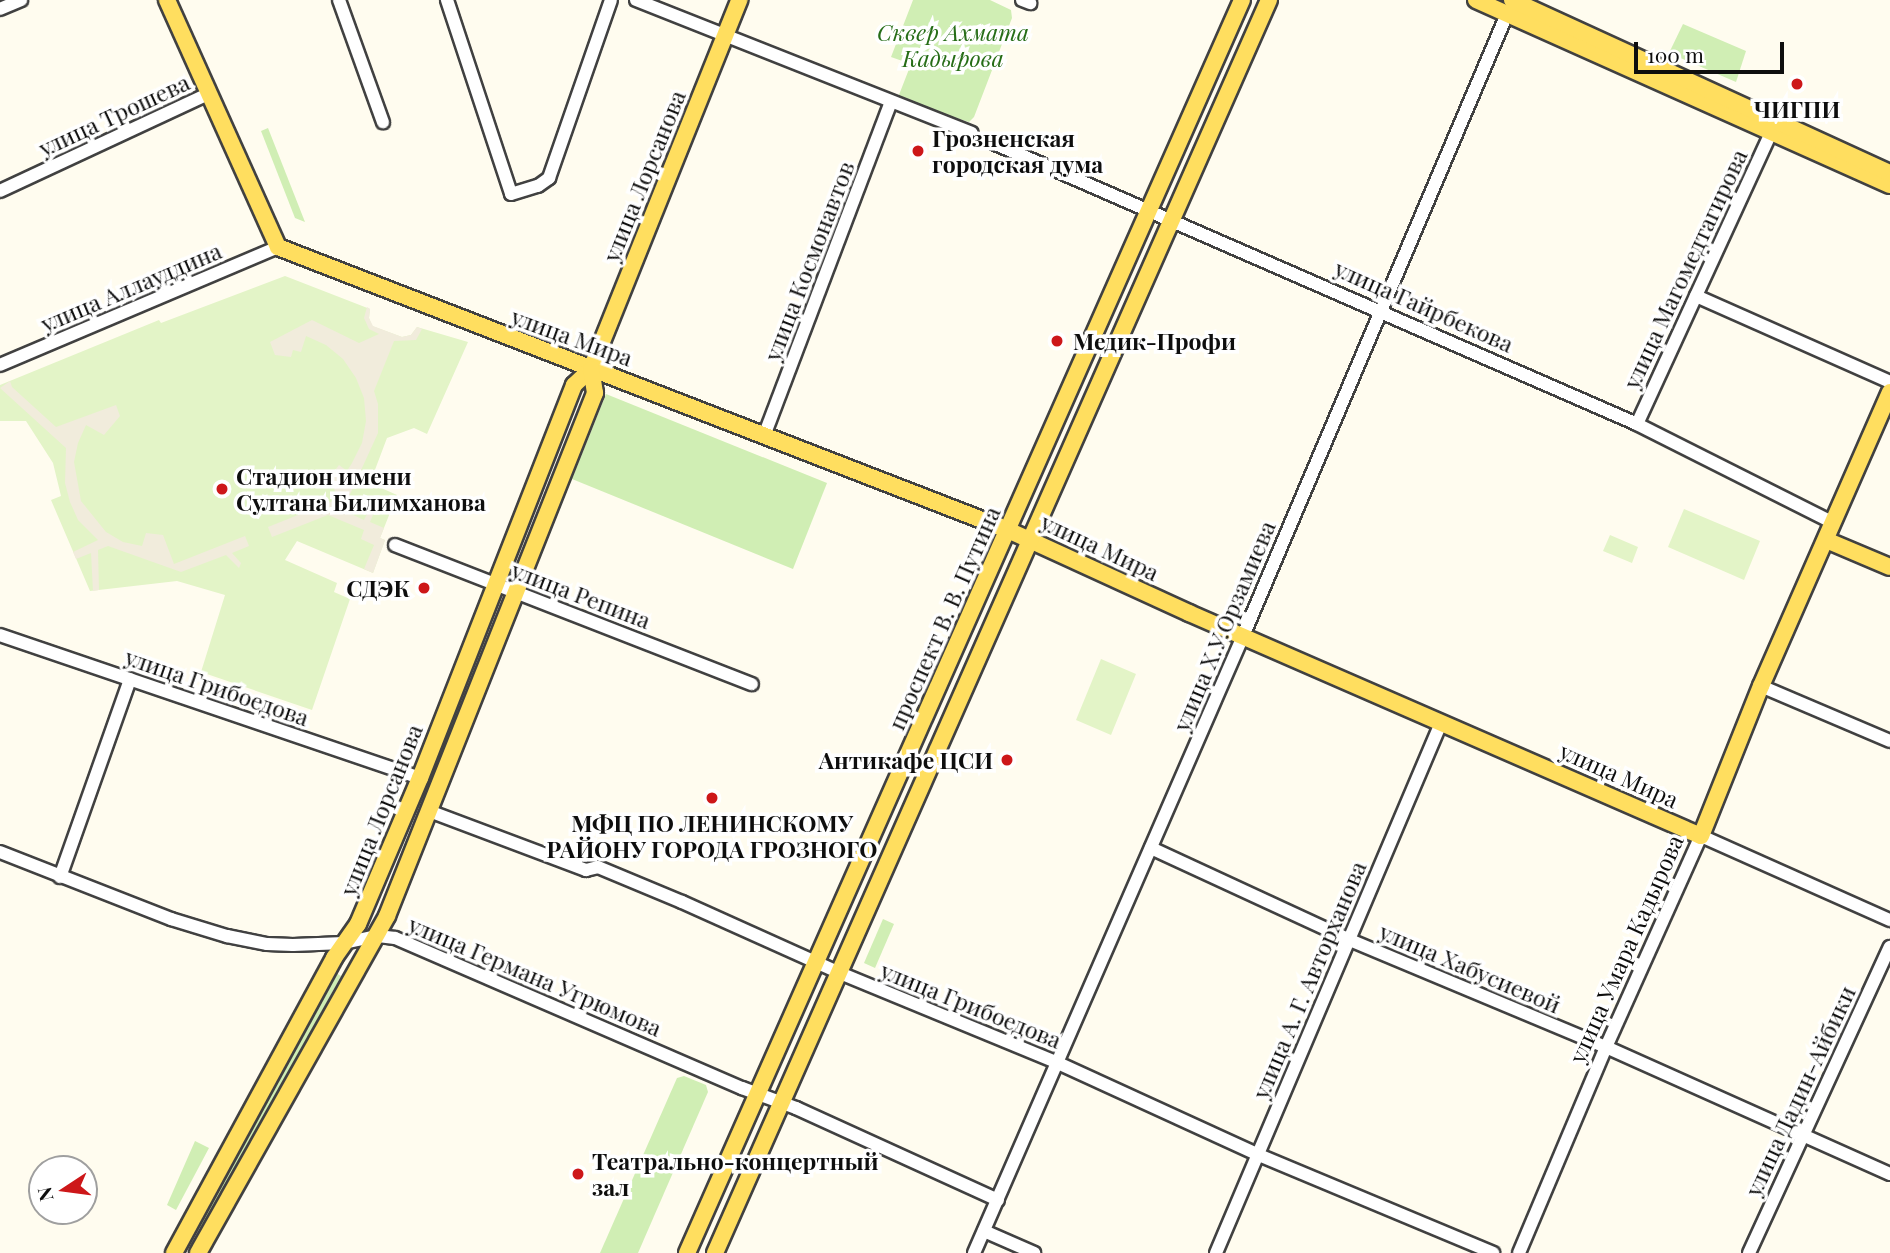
<!DOCTYPE html>
<html>
<head>
<meta charset="utf-8">
<style>
  body { margin:0 }
  #map { position:relative; width:1890px; height:1253px; overflow:hidden; background:#fffcef; font-family:"Playfair Display",serif }
  div>[style] { position:absolute }
  .green>* { inset:0; background:#d0eeb4 }
  .pitch>* { inset:0; background:#e3f4c7 }
  .plaza>* { inset:0; background:#f1ecdc }
  .roads { filter:drop-shadow(2px 0 #414141) drop-shadow(-2px 0 #414141) drop-shadow(0 2px #414141) drop-shadow(0 -2px #414141) }
  .minor>* { height:12px; margin:-6px; padding:0 6px; transform-origin:6px; border-radius:6px; background:#fff }
  .major>* { height:16px; margin:-8px; padding:0 8px; transform-origin:8px; border-radius:8px; background:#ffde5f }
  .dots>* { width:19px; height:19px; translate:-50% -50%; box-sizing:border-box; border:4px solid #fff; border-radius:50% }
  span { translate:-50% -50%; white-space:nowrap; text-align:center; line-height:1.15; -webkit-text-stroke:7px #fff; paint-order:stroke }
  .park-label { font-size:23px; color:#266d17; font-style:italic }
  .poi-label { font-size:23px; color:#0e0e0e; font-weight:700 }
  .left { translate:0 -50%; text-align:left }
  .right { translate:-100% -50%; text-align:right }
  .street-label { font-size:23px; color:#0e0e0e }
  .north { position:absolute; left:28px; top:1155px; width:70px; height:70px; box-sizing:border-box; background:#fff; border:2px solid #9f9f9f; border-radius:50%; rotate:257deg; font-size:19px; font-weight:700; line-height:28px; text-align:center; color:#0e0e0e }
  .north::after { content:''; display:block; margin:auto; width:24px; height:32px; background:#cd1719; clip-path:polygon(50% 0,100% 100%,50% 72%,0 100%) }
  .scale { position:absolute; left:1634px; top:42px; width:150px; height:32px; box-sizing:border-box; border:4px solid #0e0e0e; border-top:0; padding-left:9px; font-size:21px; line-height:24px; white-space:nowrap; color:#0e0e0e; -webkit-text-stroke:5px #fff; paint-order:stroke }
</style>
</head>
<body>
<div id="map">
  <div class="green">
    <i style="clip-path:polygon(913px 0,990px 0,1011px 10px,1012px 18px,974px 117px,969px 122px,897px 100px,911px 64px,891px 57px)"></i>
    <i style="clip-path:polygon(1683px 24px,1746px 51px,1736px 82px,1669px 53px)"></i>
    <i style="clip-path:polygon(268px 128px,305px 222px,295px 218px,261px 131px)"></i>
    <i style="clip-path:polygon(606px 394px,827px 483px,793px 569px,572px 479px)"></i>
    <i style="clip-path:polygon(883px 919px,894px 924px,875px 968px,864px 963px)"></i>
    <i style="clip-path:polygon(336px 973px,341px 976px,203px 1229px,198px 1226px)"></i>
    <i style="clip-path:polygon(684px 1076px,706px 1085px,708px 1092px,638px 1253px,600px 1253px,677px 1078px)"></i>
    <i style="clip-path:polygon(195px 1141px,209px 1148px,176px 1210px,167px 1205px)"></i>
  </div>
  <div class="pitch">
    <i style="clip-path:polygon(285px 276px,370px 309px,369px 318px,372px 326px,402px 337px,411px 335px,417px 327px,468px 342px,427px 434px,414px 428px,387px 438px,370px 483px,397px 495px,380px 538px,385px 540px,373px 573px,297px 541px,285px 560px,337px 583px,334px 592px,350px 599px,312px 710px,201px 672px,225px 595px,177px 581px,90px 591px,51px 500px,61px 496px,53px 463px,26px 421px,0 421px,0 385px,159px 320px,161px 323px)"></i>
    <i style="clip-path:polygon(1684px 509px,1760px 541px,1744px 580px,1668px 547px)"></i>
    <i style="clip-path:polygon(1610px 535px,1638px 547px,1632px 563px,1603px 551px)"></i>
    <i style="clip-path:polygon(1101px 659px,1136px 674px,1111px 735px,1076px 720px)"></i>
  </div>
  <div class="plaza">
    <i style="clip-path:polygon(367px 307px,370px 309px,369px 318px,373px 326px,402px 337px,411px 335px,417px 327px,422px 329px,416px 340px,394px 341px,374px 391px,378px 404px,378px 433px,346px 503px,351px 514px,364px 520px,368px 512px,373px 515px,370px 522px,384px 528px,380px 538px,385px 540px,373px 573px,364px 569px,374px 545px,361px 539px,364px 530px,328px 515px,272px 537px,268px 527px,338px 499px,330px 478px,339px 474px,336px 469px,339px 465px,347px 471px,352px 463px,362px 443px,366px 421px,364px 398px,356px 378px,343px 359px,326px 345px,306px 336px,301px 352px,293px 350px,291px 357px,275px 355px,270px 342px,312px 320px,359px 343px,379px 334px,369px 329px,364px 318px)"></i>
    <i style="clip-path:polygon(10px 381px,12px 387px,56px 427px,116px 405px,120px 416px,104px 435px,86px 425px,78px 443px,74px 462px,81px 501px,106px 532px,123px 542px,142px 546px,146px 533px,163px 535px,174px 564px,245px 536px,249px 546px,232px 553px,241px 563px,239px 568px,226px 555px,181px 572px,108px 546px,98px 550px,99px 590px,93px 591px,91px 553px,76px 559px,73px 552px,98px 540px,78px 520px,70px 502px,65px 483px,66px 448px,0 388px)"></i>
  </div>
  <div class="roads">
    <div class="minor">
      <i style="left:339px;top:0;width:130px;rotate:70.2deg"></i>
      <i style="left:447px;top:0;width:204px;rotate:71.7deg"></i>
      <i style="left:511px;top:194px;width:28px;rotate:-17deg"></i>
      <i style="left:538px;top:186px;width:14px;rotate:-36deg"></i>
      <i style="left:549px;top:178px;width:188px;rotate:-70.8deg"></i>
      <i style="left:636px;top:0;width:361px;rotate:21.6deg"></i>
      <i style="left:1022px;top:0;width:9px;rotate:21deg"></i>
      <i style="left:0;top:9px;width:23px;rotate:-23deg"></i>
      <i style="left:991px;top:142px;width:705px;rotate:23.58deg"></i>
      <i style="left:1637px;top:424px;width:220px;rotate:26.7deg"></i>
      <i style="left:0;top:191px;width:230px;rotate:-25deg"></i>
      <i style="left:1696px;top:296px;width:212px;rotate:23.9deg"></i>
      <i style="left:0;top:365px;width:302px;rotate:-23deg"></i>
      <i style="left:1637px;top:424px;width:321px;rotate:-65.3deg"></i>
      <i style="left:764px;top:436px;width:357px;rotate:-69.2deg"></i>
      <i style="left:395px;top:545px;width:383px;rotate:21.3deg"></i>
      <i style="left:0;top:635px;width:444px;rotate:18.8deg"></i>
      <i style="left:1761px;top:686px;width:140px;rotate:23.1deg"></i>
      <i style="left:429px;top:811px;width:168px;rotate:20.6deg"></i>
      <i style="left:586px;top:870px;width:12px;rotate:-14deg"></i>
      <i style="left:598px;top:867px;width:91px;rotate:22.6deg"></i>
      <i style="left:682px;top:902px;width:173px;rotate:24.2deg"></i>
      <i style="left:840px;top:973px;width:236px;rotate:22.4deg"></i>
      <i style="left:1058px;top:1063px;width:221px;rotate:24.6deg"></i>
      <i style="left:1259px;top:1155px;width:254px;rotate:22.7deg"></i>
      <i style="left:1151px;top:848px;width:219px;rotate:24.8deg"></i>
      <i style="left:1350px;top:940px;width:277px;rotate:22.7deg"></i>
      <i style="left:1606px;top:1047px;width:311px;rotate:24.1deg"></i>
      <i style="left:0;top:852px;width:184px;rotate:21.4deg"></i>
      <i style="left:171px;top:919px;width:59px;rotate:16.9deg"></i>
      <i style="left:227px;top:936px;width:41px;rotate:11.3deg"></i>
      <i style="left:267px;top:944px;width:26px;rotate:2deg"></i>
      <i style="left:293px;top:945px;width:51px;rotate:-2.2deg"></i>
      <i style="left:344px;top:943px;width:35px;rotate:-12deg"></i>
      <i style="left:378px;top:936px;width:17px;rotate:7deg"></i>
      <i style="left:395px;top:938px;width:378px;rotate:23.4deg"></i>
      <i style="left:742px;top:1088px;width:58px;rotate:20.3deg"></i>
      <i style="left:796px;top:1108px;width:222px;rotate:24.5deg"></i>
      <i style="left:60px;top:877px;width:210px;rotate:-70.5deg"></i>
      <i style="left:984px;top:1231px;width:55px;rotate:23.7deg"></i>
      <i style="left:974px;top:1253px;width:673px;rotate:-66.44deg"></i>
      <i style="left:1243px;top:636px;width:676px;rotate:-67deg"></i>
      <i style="left:1216px;top:1253px;width:576px;rotate:-67deg"></i>
      <i style="left:1519px;top:1253px;width:224px;rotate:-67.1deg"></i>
      <i style="left:1606px;top:1047px;width:231px;rotate:-65.8deg"></i>
      <i style="left:1701px;top:836px;width:207px;rotate:24deg"></i>
      <i style="left:1749px;top:1253px;width:337px;rotate:-65.3deg"></i>
    </div>
    <div class="major">
      <i style="left:167px;top:0;width:271px;rotate:65.8deg"></i>
      <i style="left:278px;top:247px;width:783px;rotate:21.19deg"></i>
      <i style="left:1008px;top:530px;width:199px;rotate:24.6deg"></i>
      <i style="left:1189px;top:613px;width:558px;rotate:23.54deg"></i>
      <i style="left:1701px;top:836px;width:162px;rotate:-68.2deg"></i>
      <i style="left:1761px;top:686px;width:321px;rotate:-66.3deg"></i>
      <i style="left:1476px;top:0;width:453px;rotate:24.1deg"></i>
      <i style="left:1512px;top:0;width:416px;rotate:24.6deg"></i>
      <i style="left:1826px;top:540px;width:69px;rotate:22.9deg"></i>
      <i style="left:174px;top:1253px;width:336px;rotate:-61.5deg"></i>
      <i style="left:334px;top:958px;width:42px;rotate:-54.8deg"></i>
      <i style="left:358px;top:924px;width:159px;rotate:-67deg"></i>
      <i style="left:420px;top:778px;width:422px;rotate:-68.6deg"></i>
      <i style="left:574px;top:385px;width:23px;rotate:-43deg"></i>
      <i style="left:591px;top:369px;width:398px;rotate:-68.1deg"></i>
      <i style="left:198px;top:1253px;width:386px;rotate:-60.7deg"></i>
      <i style="left:387px;top:916px;width:563px;rotate:-68.31deg"></i>
      <i style="left:595px;top:393px;width:24px;rotate:-99deg"></i>
      <i style="left:687px;top:1253px;width:1370px;rotate:-66.11deg"></i>
      <i style="left:715px;top:1253px;width:1370px;rotate:-66.15deg"></i>
    </div>
  </div>
  <div class="dots">
    <i style="left:1797px;top:84px;background:#cd1719"></i>
    <i style="left:918px;top:151px;background:#cd1719"></i>
    <i style="left:1057px;top:341px;background:#cd1719"></i>
    <i style="left:222px;top:489px;background:#cd1719"></i>
    <i style="left:424px;top:588px;background:#cd1719"></i>
    <i style="left:1007px;top:760px;background:#cd1719"></i>
    <i style="left:712px;top:798px;background:#cd1719"></i>
    <i style="left:578px;top:1174px;background:#cd1719"></i>
  </div>
  <div class="park-label">
    <span style="left:953px;top:45px">Сквер Ахмата<br>Кадырова</span>
  </div>
  <div class="poi-label">
    <span style="left:1797px;top:109px">ЧИГПИ</span>
    <span class="left" style="left:932px;top:151px">Грозненская<br>городская дума</span>
    <span class="left" style="left:1073px;top:341px">Медик-Профи</span>
    <span class="left" style="left:236px;top:489px">Стадион имени<br>Султана Билимханова</span>
    <span class="right" style="left:410px;top:588px">СДЭК</span>
    <span class="right" style="left:993px;top:760px">Антикафе ЦСИ</span>
    <span style="left:712px;top:836px">МФЦ ПО ЛЕНИНСКОМУ<br>РАЙОНУ ГОРОДА ГРОЗНОГО</span>
    <span class="left" style="left:592px;top:1174px">Театрально-концертный<br>зал</span>
  </div>
  <div class="street-label">
    <span style="left:114px;top:115px;rotate:-25deg">улица Трошева</span>
    <span style="left:644px;top:176px;rotate:-68deg">улица Лорсанова</span>
    <span style="left:809px;top:261px;rotate:-69deg">улица Космонавтов</span>
    <span style="left:1685px;top:269px;rotate:-65deg">улица Магомедтагирова</span>
    <span style="left:131px;top:287px;rotate:-23deg">улица Аллауддина</span>
    <span style="left:1424px;top:306px;rotate:24deg">улица Гайрбекова</span>
    <span style="left:572px;top:337px;rotate:20deg">улица Мира</span>
    <span style="left:1100px;top:547px;rotate:25deg">улица Мира</span>
    <span style="left:581px;top:595px;rotate:21deg">улица Репина</span>
    <span style="left:944px;top:618px;rotate:-66deg">проспект В. В. Путина</span>
    <span style="left:1224px;top:626px;rotate:-67deg">улица Х.У.Орзамиева</span>
    <span style="left:217px;top:687px;rotate:19deg">улица Грибоедова</span>
    <span style="left:1619px;top:775px;rotate:24deg">улица Мира</span>
    <span style="left:381px;top:810px;rotate:-68deg">улица Лорсанова</span>
    <span style="left:1626px;top:949px;rotate:-66deg">улица Умара Кадырова</span>
    <span style="left:1470px;top:968px;rotate:23deg">улица Хабусиевой</span>
    <span style="left:535px;top:976px;rotate:23deg">улица Германа Угрюмова</span>
    <span style="left:1309px;top:980px;rotate:-67deg">улица А. Г. Авторханова</span>
    <span style="left:971px;top:1005px;rotate:22deg">улица Грибоедова</span>
    <span style="left:1800px;top:1091px;rotate:-65deg">улица Дадин-Айбики</span>
  </div>
  <div class="north">N</div>
  <div class="scale">100 m</div>
</div>
</body>
</html>
